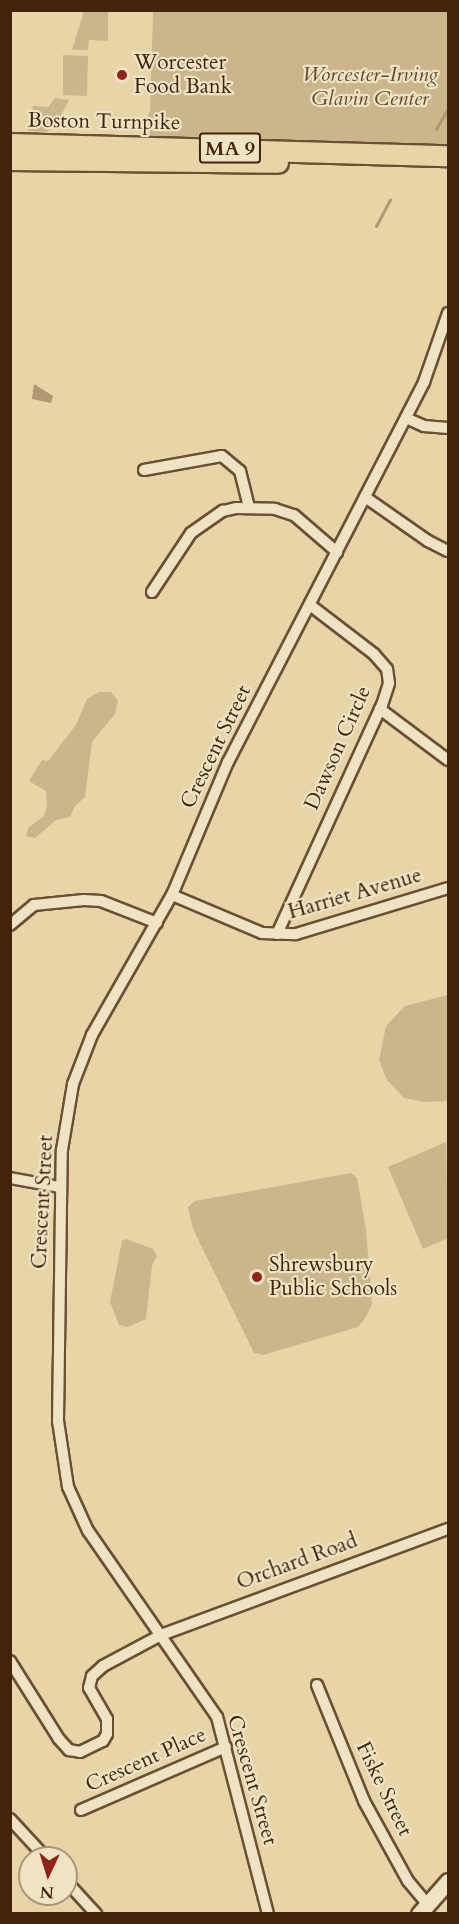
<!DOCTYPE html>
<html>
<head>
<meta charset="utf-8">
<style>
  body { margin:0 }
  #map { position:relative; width:459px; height:1924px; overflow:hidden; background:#e7d4a7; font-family:Cardo,serif }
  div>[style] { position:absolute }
  .green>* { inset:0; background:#cbb68c }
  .water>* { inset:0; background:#af9872 }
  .stream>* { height:3px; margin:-1.5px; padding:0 1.5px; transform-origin:1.5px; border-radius:1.5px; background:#af9872 }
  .roads { filter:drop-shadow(2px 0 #6b4f32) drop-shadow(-2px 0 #6b4f32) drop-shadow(0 2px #6b4f32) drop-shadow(0 -2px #6b4f32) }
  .street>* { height:10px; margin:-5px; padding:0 5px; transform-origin:5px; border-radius:5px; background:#efe3c6 }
  .secondary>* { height:15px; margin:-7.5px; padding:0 7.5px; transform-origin:7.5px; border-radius:7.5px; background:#efe3c6 }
  .highway>* { height:20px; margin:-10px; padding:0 10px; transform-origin:10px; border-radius:10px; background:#e7d4a7 }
  .dots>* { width:16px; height:16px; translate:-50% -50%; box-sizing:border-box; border:3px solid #efe3c6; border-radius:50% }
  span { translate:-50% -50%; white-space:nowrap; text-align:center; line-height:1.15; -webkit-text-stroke:4.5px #efe3c6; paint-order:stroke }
  .shield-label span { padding:2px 4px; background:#efe3c6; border:2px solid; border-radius:4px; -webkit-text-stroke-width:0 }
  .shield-label { font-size:20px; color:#42230b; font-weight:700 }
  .poi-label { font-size:21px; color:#42230b }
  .left { translate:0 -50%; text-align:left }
  .park-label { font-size:21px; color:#64482b; font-style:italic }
  .street-label { font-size:21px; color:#42230b }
  .frame { position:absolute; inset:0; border:12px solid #42230b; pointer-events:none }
  .north { position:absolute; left:18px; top:1846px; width:60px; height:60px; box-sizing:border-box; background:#efe3c6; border:2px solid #aa967b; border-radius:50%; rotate:184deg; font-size:16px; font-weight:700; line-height:24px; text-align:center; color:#42230b }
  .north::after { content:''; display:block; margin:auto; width:21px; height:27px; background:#8f2418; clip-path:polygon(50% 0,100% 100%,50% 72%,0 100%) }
</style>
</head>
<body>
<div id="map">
  <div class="green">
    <i style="clip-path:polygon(84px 11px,108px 11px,108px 41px,89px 40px,88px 50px,72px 50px)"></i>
    <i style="clip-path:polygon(153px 11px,448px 11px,448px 165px,149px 156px,150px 126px,144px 124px,150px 111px)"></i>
    <i style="clip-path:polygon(63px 55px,88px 56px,87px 96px,63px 95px)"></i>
    <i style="clip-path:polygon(55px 98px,69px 100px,56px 124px,47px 132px,28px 131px,33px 106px,48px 107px)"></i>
    <i style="clip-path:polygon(99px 692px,111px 692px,118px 701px,115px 714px,92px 742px,85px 797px,75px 806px,70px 817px,56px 820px,35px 838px,26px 836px,28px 828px,44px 816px,47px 806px,46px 791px,29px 781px,42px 760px,48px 761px,76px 725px,87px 699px)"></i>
    <i style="clip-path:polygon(448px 995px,448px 1101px,424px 1102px,404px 1098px,387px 1080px,379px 1060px,386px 1026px,405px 1006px)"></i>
    <i style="clip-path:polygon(446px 1142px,448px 1238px,423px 1249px,388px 1167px)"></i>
    <i style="clip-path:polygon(351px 1173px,357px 1178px,366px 1230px,372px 1304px,366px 1317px,358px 1327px,263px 1355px,254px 1353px,193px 1229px,188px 1207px,195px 1201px)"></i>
    <i style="clip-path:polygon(126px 1239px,153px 1249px,157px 1256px,152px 1266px,146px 1319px,128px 1327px,119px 1325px,110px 1302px,122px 1241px)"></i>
  </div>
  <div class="water">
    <i style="clip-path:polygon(34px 384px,53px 396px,51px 403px,32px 399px)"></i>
  </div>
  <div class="stream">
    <i style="left:436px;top:129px;width:24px;rotate:-60deg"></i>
    <i style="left:376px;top:226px;width:30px;rotate:-62deg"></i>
  </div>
  <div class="roads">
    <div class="street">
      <i style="left:406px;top:418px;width:20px;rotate:24deg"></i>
      <i style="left:424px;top:426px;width:24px;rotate:5deg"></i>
      <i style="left:144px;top:470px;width:79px;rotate:-10.2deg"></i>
      <i style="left:222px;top:456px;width:23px;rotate:40deg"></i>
      <i style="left:240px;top:471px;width:37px;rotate:76deg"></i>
      <i style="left:365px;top:497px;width:77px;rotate:34.9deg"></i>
      <i style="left:428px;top:541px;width:22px;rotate:27deg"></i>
      <i style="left:152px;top:592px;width:71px;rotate:-56.5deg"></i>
      <i style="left:191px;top:533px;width:39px;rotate:-35deg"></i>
      <i style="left:223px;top:511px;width:13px;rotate:-13deg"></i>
      <i style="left:236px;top:508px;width:39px;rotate:1deg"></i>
      <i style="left:275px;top:509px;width:20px;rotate:18deg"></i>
      <i style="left:294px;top:515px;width:57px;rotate:40.7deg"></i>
      <i style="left:380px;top:709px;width:85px;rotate:36.9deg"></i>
      <i style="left:172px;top:895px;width:98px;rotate:22.9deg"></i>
      <i style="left:262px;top:933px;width:34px;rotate:2deg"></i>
      <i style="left:296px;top:934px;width:159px;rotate:-16.8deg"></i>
      <i style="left:10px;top:925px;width:31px;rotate:-40deg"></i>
      <i style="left:34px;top:905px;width:50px;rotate:-5.7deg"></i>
      <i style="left:84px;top:900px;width:17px;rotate:3deg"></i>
      <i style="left:101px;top:901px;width:60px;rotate:21.4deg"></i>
      <i style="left:277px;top:934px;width:252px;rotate:-65.4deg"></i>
      <i style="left:382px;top:705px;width:23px;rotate:-72deg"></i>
      <i style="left:389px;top:683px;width:14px;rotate:-98deg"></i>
      <i style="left:387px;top:669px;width:20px;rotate:-131deg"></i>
      <i style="left:374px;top:654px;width:81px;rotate:-142.6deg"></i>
      <i style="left:10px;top:1178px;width:50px;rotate:10.4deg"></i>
      <i style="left:10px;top:1661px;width:92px;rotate:57.9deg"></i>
      <i style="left:59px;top:1739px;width:15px;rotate:48deg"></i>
      <i style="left:69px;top:1750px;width:11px;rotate:10deg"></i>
      <i style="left:80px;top:1752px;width:25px;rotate:-26deg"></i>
      <i style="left:103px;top:1741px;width:8px;rotate:-60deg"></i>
      <i style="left:107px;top:1734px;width:15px;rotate:-90deg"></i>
      <i style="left:107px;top:1719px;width:36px;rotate:-120deg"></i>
      <i style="left:89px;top:1688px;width:12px;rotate:-76deg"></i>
      <i style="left:92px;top:1676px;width:15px;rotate:-42deg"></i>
      <i style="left:103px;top:1666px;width:66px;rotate:-28.1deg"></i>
      <i style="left:161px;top:1635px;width:306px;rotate:-20.3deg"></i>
      <i style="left:317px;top:1685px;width:125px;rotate:67.9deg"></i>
      <i style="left:364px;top:1801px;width:91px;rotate:61.2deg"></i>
      <i style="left:408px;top:1881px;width:30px;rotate:50deg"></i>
      <i style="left:81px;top:1810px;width:158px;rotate:-23.5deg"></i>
      <i style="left:10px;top:1819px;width:53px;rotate:47.3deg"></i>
      <i style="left:66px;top:1881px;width:45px;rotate:47.7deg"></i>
      <i style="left:268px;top:1914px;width:203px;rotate:-104.5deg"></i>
      <i style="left:217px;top:1717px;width:226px;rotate:-124.7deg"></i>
      <i style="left:88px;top:1531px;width:48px;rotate:-114.4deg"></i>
      <i style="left:68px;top:1487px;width:67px;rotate:-98.6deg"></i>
      <i style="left:58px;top:1421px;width:271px;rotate:-89.2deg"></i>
      <i style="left:62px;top:1150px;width:67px;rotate:-80.5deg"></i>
      <i style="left:73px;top:1084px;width:53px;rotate:-68.8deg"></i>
      <i style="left:92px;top:1035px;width:161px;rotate:-60.3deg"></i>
      <i style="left:172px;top:895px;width:144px;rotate:-67.2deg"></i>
      <i style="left:228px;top:762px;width:428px;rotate:-62.7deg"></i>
      <i style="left:424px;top:382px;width:73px;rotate:-70.8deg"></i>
    </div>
    <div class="secondary">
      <i style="left:419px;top:1914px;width:44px;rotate:-48.7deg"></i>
    </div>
    <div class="highway">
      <i style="left:10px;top:144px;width:438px;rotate:1.6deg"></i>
      <i style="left:10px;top:160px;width:268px;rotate:0.6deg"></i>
    </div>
  </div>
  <div class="dots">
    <i style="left:122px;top:75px;background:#8f2418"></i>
    <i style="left:257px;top:1277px;background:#8f2418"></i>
  </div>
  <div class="shield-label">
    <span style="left:230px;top:148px">MA 9</span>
  </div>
  <div class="poi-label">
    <span class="left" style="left:134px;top:75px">Worcester<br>Food Bank</span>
    <span class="left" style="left:269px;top:1277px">Shrewsbury<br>Public Schools</span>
  </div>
  <div class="park-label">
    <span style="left:370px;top:87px">Worcester-Irving<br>Glavin Center</span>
  </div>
  <div class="street-label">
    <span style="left:104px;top:122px;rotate:1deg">Boston Turnpike</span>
    <span style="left:216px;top:747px;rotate:-64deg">Crescent Street</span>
    <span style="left:338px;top:748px;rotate:-66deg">Dawson Circle</span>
    <span style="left:355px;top:894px;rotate:-16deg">Harriet Avenue</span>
    <span style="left:43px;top:1202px;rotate:-87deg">Crescent Street</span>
    <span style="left:297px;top:1562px;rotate:-20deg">Orchard Road</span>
    <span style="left:146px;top:1760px;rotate:-24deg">Crescent Place</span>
    <span style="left:252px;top:1780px;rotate:74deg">Crescent Street</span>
    <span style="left:384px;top:1789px;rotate:64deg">Fiske Street</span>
  </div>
  <div class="frame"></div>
  <div class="north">N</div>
</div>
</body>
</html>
